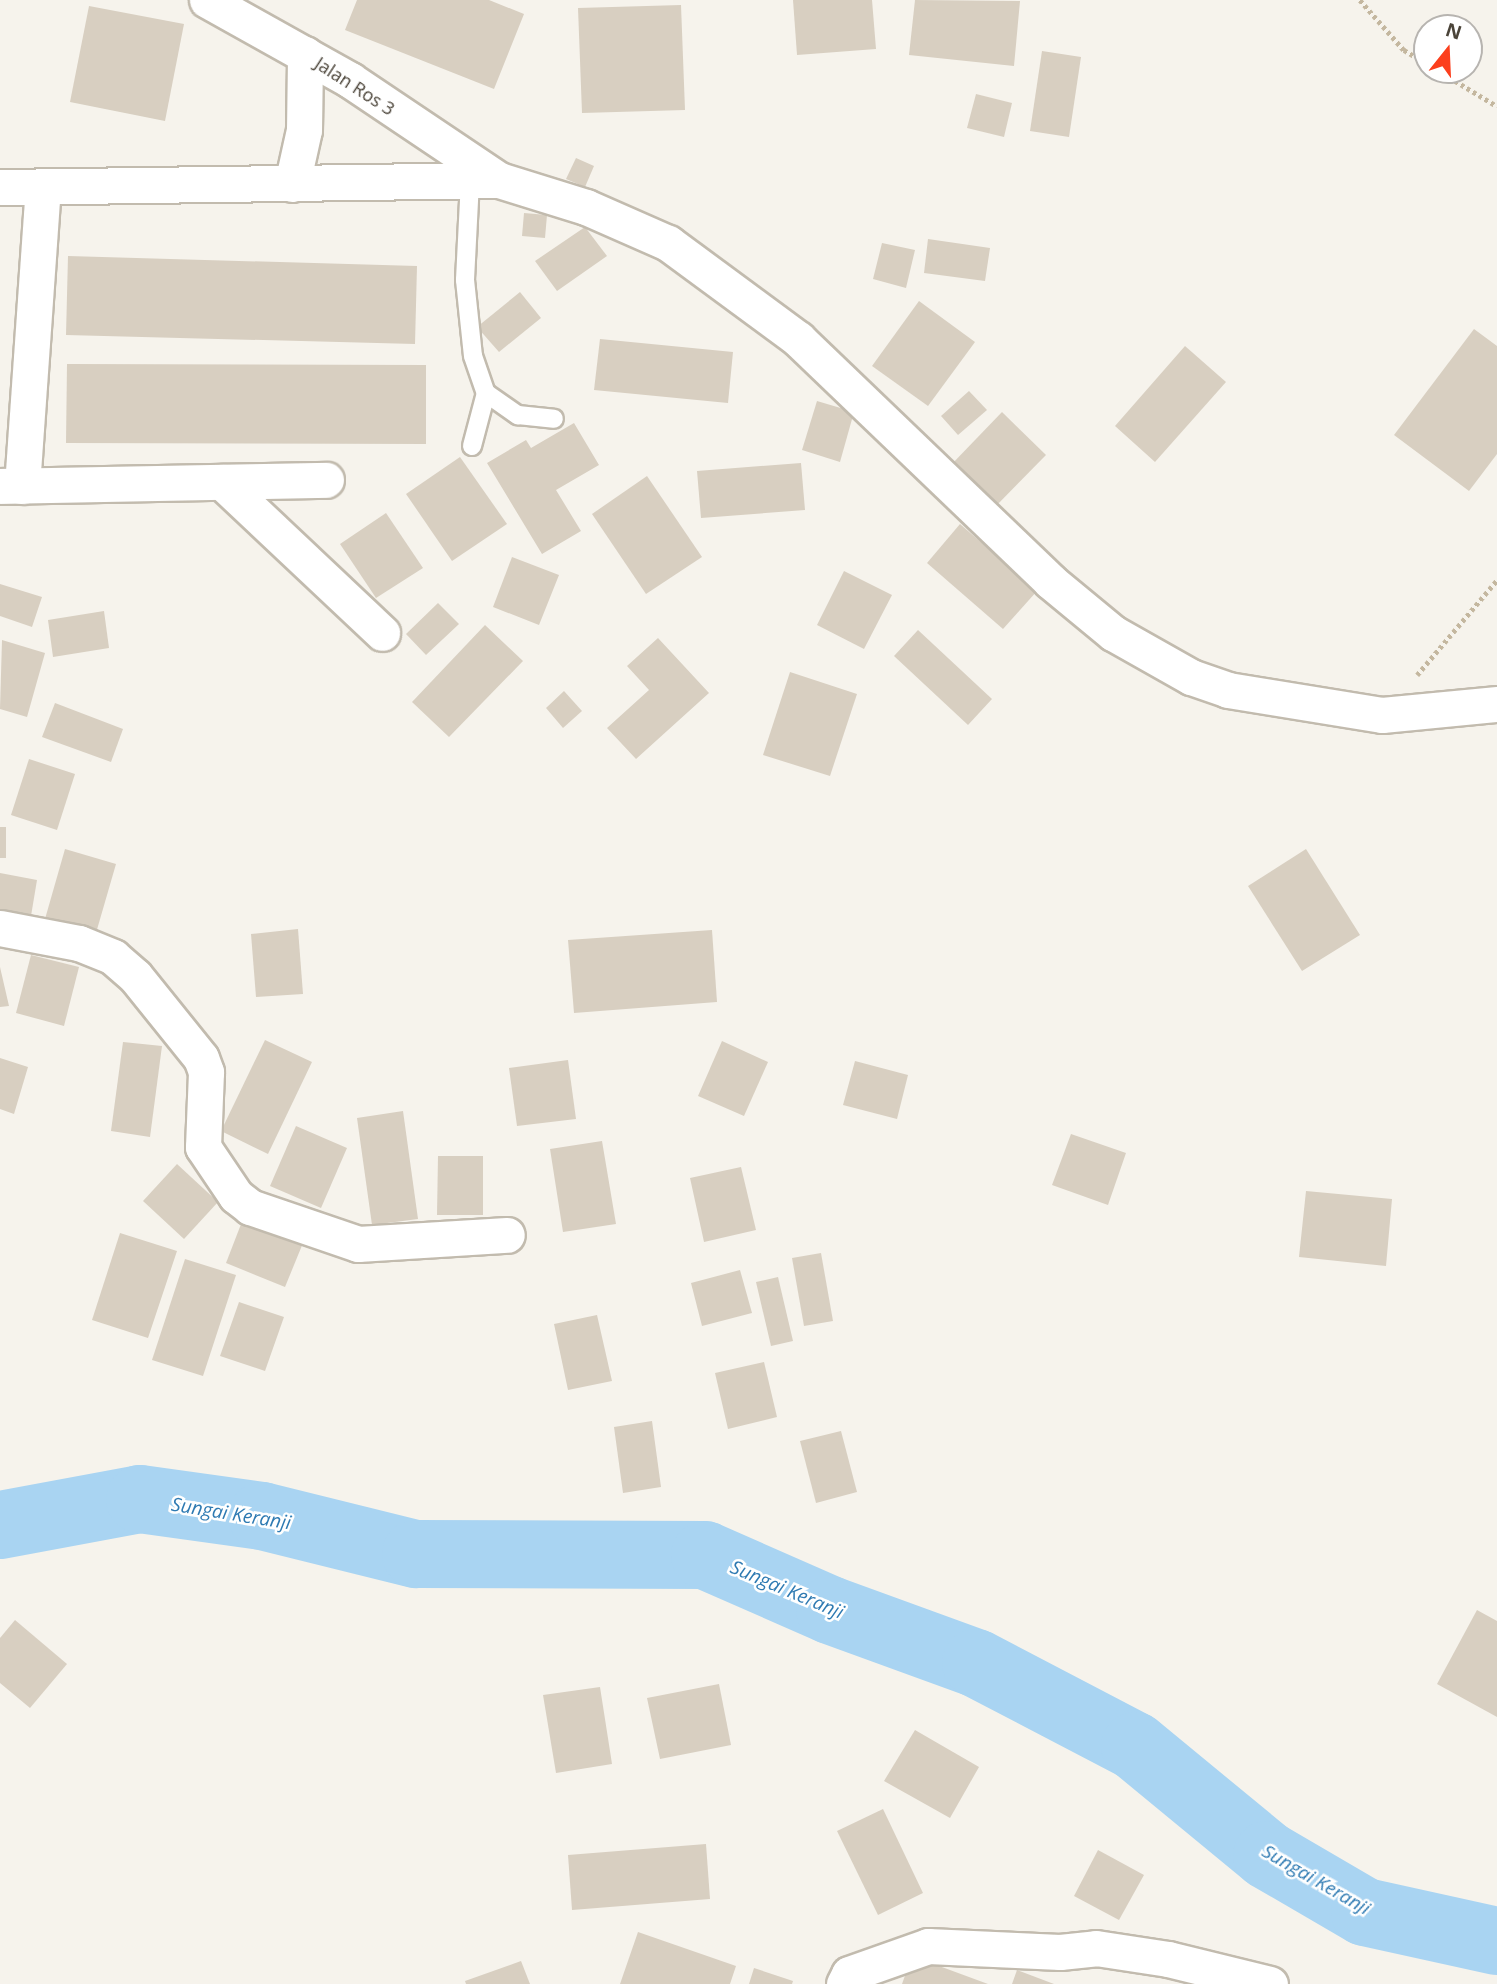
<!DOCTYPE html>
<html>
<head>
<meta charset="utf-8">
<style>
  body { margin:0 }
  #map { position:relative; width:1497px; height:1984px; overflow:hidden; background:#f6f3ec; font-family:"Open Sans",sans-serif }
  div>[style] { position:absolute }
  .river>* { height:68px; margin:-34px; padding:0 34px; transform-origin:34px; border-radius:34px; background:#a9d4f2 }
  .building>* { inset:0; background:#d8cfc1 }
  .path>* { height:4.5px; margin-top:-2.25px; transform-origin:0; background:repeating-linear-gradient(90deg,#c4b79f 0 3.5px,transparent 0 7px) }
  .roads { filter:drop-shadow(2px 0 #c2bbae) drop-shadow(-2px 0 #c2bbae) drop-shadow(0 2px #c2bbae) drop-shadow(0 -2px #c2bbae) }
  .lane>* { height:18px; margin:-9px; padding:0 9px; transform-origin:9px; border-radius:9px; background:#fff }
  .street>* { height:35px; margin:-17.5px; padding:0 17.5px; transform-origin:17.5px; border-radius:17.5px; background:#fff }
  span { translate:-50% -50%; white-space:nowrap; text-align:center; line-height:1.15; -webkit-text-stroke:5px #fff; paint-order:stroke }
  .street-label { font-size:18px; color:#4b4439 }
  .water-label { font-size:19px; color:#2e7ab2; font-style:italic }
  .north { position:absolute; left:1413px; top:14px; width:70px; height:70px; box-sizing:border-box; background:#fff; border:2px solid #b7b4b0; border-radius:50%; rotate:18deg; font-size:19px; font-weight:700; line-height:28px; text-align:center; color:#4b4439 }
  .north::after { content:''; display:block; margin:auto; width:24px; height:32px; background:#fc3f1d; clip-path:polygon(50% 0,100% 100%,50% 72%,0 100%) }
</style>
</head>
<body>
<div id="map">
  <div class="river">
    <i style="left:0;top:1525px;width:142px;rotate:-10.5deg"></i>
    <i style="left:140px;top:1499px;width:123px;rotate:7.9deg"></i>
    <i style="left:262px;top:1516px;width:159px;rotate:13.9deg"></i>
    <i style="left:416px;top:1554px;width:289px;rotate:0.2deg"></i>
    <i style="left:705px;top:1555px;width:137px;rotate:23.7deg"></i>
    <i style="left:830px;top:1610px;width:155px;rotate:20deg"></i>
    <i style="left:976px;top:1663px;width:179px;rotate:27.6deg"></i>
    <i style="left:1135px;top:1746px;width:171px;rotate:39.5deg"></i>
    <i style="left:1267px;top:1855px;width:113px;rotate:30.2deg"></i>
    <i style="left:1365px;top:1912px;width:135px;rotate:12.4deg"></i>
  </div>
  <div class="building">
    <i style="clip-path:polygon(357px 0,489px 0,524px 14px,494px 89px,345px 30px)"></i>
    <i style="clip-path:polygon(793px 0,872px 0,876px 49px,797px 55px)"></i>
    <i style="clip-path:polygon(915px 0,1020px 1px,1014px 66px,909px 55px)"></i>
    <i style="clip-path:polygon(681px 5px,685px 110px,582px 113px,578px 8px)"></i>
    <i style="clip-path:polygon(89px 6px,184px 24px,165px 121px,70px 102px)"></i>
    <i style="clip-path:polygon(1042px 51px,1081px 57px,1069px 137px,1030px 131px)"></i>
    <i style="clip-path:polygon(976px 94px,1012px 103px,1004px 137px,967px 128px)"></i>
    <i style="clip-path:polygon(576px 158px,594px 166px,585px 187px,566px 179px)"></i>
    <i style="clip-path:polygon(524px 213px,547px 215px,545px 238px,522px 236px)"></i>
    <i style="clip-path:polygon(585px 227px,607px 256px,557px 291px,535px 261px)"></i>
    <i style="clip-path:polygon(928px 239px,990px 248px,985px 281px,924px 273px)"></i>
    <i style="clip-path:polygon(882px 243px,915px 250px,906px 288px,873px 279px)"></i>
    <i style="clip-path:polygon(68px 256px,417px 266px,415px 344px,66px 335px)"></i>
    <i style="clip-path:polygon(520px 292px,541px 318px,499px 352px,477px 327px)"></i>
    <i style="clip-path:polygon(919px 301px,975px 342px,928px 406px,872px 366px)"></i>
    <i style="clip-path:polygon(1474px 329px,1497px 346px,1497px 454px,1469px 491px,1394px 435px)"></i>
    <i style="clip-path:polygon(600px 339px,733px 352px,728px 403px,594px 390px)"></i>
    <i style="clip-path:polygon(1185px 346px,1226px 382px,1155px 462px,1115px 426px)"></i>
    <i style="clip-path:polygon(67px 364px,426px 365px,426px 444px,66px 443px)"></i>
    <i style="clip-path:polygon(969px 391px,987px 410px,958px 435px,941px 416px)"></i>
    <i style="clip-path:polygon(817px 401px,854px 412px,840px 462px,802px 450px)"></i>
    <i style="clip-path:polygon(1002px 412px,1046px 455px,994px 508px,950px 466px)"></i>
    <i style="clip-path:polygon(574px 423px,599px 465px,556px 490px,581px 531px,542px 554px,487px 463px,526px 440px,531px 448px)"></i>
    <i style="clip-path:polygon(460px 457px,507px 524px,452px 561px,406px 494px)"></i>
    <i style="clip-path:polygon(801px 463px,805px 510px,701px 518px,697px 471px)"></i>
    <i style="clip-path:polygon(647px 476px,702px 557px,646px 594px,592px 514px)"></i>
    <i style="clip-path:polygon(386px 513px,423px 568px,376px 598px,340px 544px)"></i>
    <i style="clip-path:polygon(960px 524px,1037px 591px,1003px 629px,927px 563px)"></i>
    <i style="clip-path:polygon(512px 557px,559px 575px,539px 625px,493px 607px)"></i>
    <i style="clip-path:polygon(844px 571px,892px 595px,864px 649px,817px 625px)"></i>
    <i style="clip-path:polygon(0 584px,42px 597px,32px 627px,0 616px)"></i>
    <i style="clip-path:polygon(438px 603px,459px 624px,426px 655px,406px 634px)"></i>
    <i style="clip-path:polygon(104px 611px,109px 648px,53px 657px,48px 620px)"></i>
    <i style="clip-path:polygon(485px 625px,523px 661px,449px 737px,412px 702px)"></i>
    <i style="clip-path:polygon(918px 630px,992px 699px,968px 725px,894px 656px)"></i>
    <i style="clip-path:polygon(658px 638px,709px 693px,636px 759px,607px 728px,649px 690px,627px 666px)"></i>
    <i style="clip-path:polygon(2px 640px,45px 653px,27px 717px,0 709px)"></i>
    <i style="clip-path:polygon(790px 672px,857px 694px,830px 776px,763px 755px)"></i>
    <i style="clip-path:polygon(564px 691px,582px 711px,563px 728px,546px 708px)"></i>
    <i style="clip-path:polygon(55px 703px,123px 729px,111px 762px,42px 737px)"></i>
    <i style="clip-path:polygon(29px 759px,75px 774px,57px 830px,11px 815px)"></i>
    <i style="clip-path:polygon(0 827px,6px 827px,6px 858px,0 858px)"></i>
    <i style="clip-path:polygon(65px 849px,116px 864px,96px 933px,45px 919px)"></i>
    <i style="clip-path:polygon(1306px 849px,1360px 935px,1302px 971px,1248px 886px)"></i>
    <i style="clip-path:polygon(0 873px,37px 880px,30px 922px,0 916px)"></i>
    <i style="clip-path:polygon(298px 929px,303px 994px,256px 997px,251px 934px)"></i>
    <i style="clip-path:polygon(712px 930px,717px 1002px,574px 1013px,568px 940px)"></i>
    <i style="clip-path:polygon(31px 955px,79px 967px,64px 1026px,16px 1013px)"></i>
    <i style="clip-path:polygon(0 967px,9px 1006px,0 1007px)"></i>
    <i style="clip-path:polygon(265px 1040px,312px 1062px,268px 1154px,221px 1131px)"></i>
    <i style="clip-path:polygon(722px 1041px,768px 1062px,744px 1116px,698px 1096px)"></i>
    <i style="clip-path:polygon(123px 1042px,162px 1046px,150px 1137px,111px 1131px)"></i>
    <i style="clip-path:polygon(0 1058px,28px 1067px,14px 1114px,0 1109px)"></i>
    <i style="clip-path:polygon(568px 1060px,576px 1119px,517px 1126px,509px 1068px)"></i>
    <i style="clip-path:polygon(855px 1061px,908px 1075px,897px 1119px,843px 1105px)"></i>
    <i style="clip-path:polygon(403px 1111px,418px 1219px,372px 1225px,357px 1118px)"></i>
    <i style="clip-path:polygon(296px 1126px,347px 1148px,321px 1208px,270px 1186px)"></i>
    <i style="clip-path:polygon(1071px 1134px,1126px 1153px,1108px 1205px,1052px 1185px)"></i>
    <i style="clip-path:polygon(602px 1141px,616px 1224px,563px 1232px,550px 1149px)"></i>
    <i style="clip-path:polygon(438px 1156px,483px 1156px,483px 1215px,437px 1215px)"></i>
    <i style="clip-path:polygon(177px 1164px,218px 1202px,184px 1239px,143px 1201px)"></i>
    <i style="clip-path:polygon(741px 1167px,756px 1230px,704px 1242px,690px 1178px)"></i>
    <i style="clip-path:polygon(1306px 1191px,1392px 1199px,1386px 1266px,1299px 1257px)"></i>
    <i style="clip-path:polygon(243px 1219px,303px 1243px,285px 1287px,226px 1263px)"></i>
    <i style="clip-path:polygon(120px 1233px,177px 1251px,148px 1338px,92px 1320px)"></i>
    <i style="clip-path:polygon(821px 1253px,833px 1321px,804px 1326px,792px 1258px)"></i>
    <i style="clip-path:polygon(185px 1259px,236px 1275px,203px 1376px,152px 1360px)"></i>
    <i style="clip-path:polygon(740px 1270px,752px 1313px,702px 1326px,691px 1283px)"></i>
    <i style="clip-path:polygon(778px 1277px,793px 1341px,771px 1346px,756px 1282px)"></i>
    <i style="clip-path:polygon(239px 1302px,284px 1317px,265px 1371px,220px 1356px)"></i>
    <i style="clip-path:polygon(597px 1315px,612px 1381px,568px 1390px,554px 1324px)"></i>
    <i style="clip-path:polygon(764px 1362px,777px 1417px,728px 1429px,715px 1373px)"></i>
    <i style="clip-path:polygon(652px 1421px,661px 1487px,623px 1493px,614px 1427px)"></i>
    <i style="clip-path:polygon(841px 1431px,857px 1492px,816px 1503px,800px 1441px)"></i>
    <i style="clip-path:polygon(1477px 1610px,1497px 1621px,1497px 1717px,1437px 1684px)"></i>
    <i style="clip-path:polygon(15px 1620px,67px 1664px,30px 1708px,0 1683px,0 1638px)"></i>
    <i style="clip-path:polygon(719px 1684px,731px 1745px,660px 1759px,647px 1698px)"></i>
    <i style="clip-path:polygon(600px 1687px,612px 1764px,556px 1773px,543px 1695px)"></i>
    <i style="clip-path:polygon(915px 1730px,979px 1767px,950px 1818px,884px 1781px)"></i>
    <i style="clip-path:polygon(883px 1809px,923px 1893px,878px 1915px,837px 1831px)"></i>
    <i style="clip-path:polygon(706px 1844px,710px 1899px,572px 1910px,568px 1855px)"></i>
    <i style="clip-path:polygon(1098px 1850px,1144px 1875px,1119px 1920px,1074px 1896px)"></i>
    <i style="clip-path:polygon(638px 1932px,736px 1966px,730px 1984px,620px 1984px)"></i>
    <i style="clip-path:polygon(912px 1956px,988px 1984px,902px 1984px)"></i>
    <i style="clip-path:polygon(521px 1961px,530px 1984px,466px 1984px,465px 1981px)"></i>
    <i style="clip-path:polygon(754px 1968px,793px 1981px,792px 1984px,749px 1984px)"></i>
    <i style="clip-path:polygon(1017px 1970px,1054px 1984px,1012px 1984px)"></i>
  </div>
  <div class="path">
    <i style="left:1360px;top:0;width:67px;rotate:48.7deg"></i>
    <i style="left:1404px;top:50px;width:27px;rotate:31deg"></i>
    <i style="left:1437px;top:70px;width:70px;rotate:31deg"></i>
    <i style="left:1417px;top:675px;width:124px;rotate:-49.9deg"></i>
  </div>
  <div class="roads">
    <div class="lane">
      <i style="left:470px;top:181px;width:99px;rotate:92.9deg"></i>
      <i style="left:465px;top:280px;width:76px;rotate:84deg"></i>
      <i style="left:473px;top:356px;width:39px;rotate:71deg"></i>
      <i style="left:486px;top:393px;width:39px;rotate:35deg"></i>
      <i style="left:518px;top:415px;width:36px;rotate:6deg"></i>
      <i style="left:472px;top:446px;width:55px;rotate:-75.2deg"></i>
    </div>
    <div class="street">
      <i style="left:207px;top:0;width:164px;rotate:29.2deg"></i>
      <i style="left:350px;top:80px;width:179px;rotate:33.9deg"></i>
      <i style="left:292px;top:184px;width:55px;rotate:-77.5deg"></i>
      <i style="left:304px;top:130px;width:76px;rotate:-89.2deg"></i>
      <i style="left:0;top:187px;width:499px;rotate:-0.8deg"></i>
      <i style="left:499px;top:180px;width:91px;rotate:17.2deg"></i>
      <i style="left:586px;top:207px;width:90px;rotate:23.7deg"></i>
      <i style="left:668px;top:243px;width:162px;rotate:36.4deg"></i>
      <i style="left:798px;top:339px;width:349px;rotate:43.8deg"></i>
      <i style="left:1050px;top:581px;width:82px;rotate:39.5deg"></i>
      <i style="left:1113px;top:633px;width:90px;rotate:29.4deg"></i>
      <i style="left:1191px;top:677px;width:39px;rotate:19deg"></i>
      <i style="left:1228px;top:690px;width:156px;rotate:9.2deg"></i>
      <i style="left:1382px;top:715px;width:116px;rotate:-5.5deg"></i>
      <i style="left:222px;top:482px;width:220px;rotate:43.3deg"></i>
      <i style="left:0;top:486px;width:326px;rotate:-1.1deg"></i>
      <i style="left:22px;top:486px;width:300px;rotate:-86deg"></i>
      <i style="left:0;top:928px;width:80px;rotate:10.8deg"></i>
      <i style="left:79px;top:943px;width:37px;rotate:22deg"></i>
      <i style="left:113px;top:957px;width:29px;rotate:41deg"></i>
      <i style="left:135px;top:976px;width:105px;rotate:51.2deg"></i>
      <i style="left:201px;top:1058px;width:15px;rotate:70deg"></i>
      <i style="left:206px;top:1072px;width:75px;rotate:92.3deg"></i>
      <i style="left:203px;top:1147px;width:59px;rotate:56deg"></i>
      <i style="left:236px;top:1196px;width:18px;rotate:38deg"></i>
      <i style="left:250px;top:1207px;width:114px;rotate:18.9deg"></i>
      <i style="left:358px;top:1244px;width:149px;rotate:-3.5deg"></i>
      <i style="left:844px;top:1984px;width:11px;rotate:-63deg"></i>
      <i style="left:849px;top:1974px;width:84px;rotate:-19.5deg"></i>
      <i style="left:928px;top:1946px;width:132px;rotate:2.6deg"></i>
      <i style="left:1060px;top:1952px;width:36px;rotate:-6deg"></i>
      <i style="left:1096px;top:1948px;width:73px;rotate:8.7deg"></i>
      <i style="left:1168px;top:1959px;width:105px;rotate:13.8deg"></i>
    </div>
  </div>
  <div class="street-label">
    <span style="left:355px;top:86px;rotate:33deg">Jalan Ros 3</span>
  </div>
  <div class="water-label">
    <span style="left:231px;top:1514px;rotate:9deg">Sungai Keranji</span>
    <span style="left:787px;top:1590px;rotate:23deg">Sungai Keranji</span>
    <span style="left:1316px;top:1880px;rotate:30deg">Sungai Keranji</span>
  </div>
  <div class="north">N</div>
</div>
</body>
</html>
